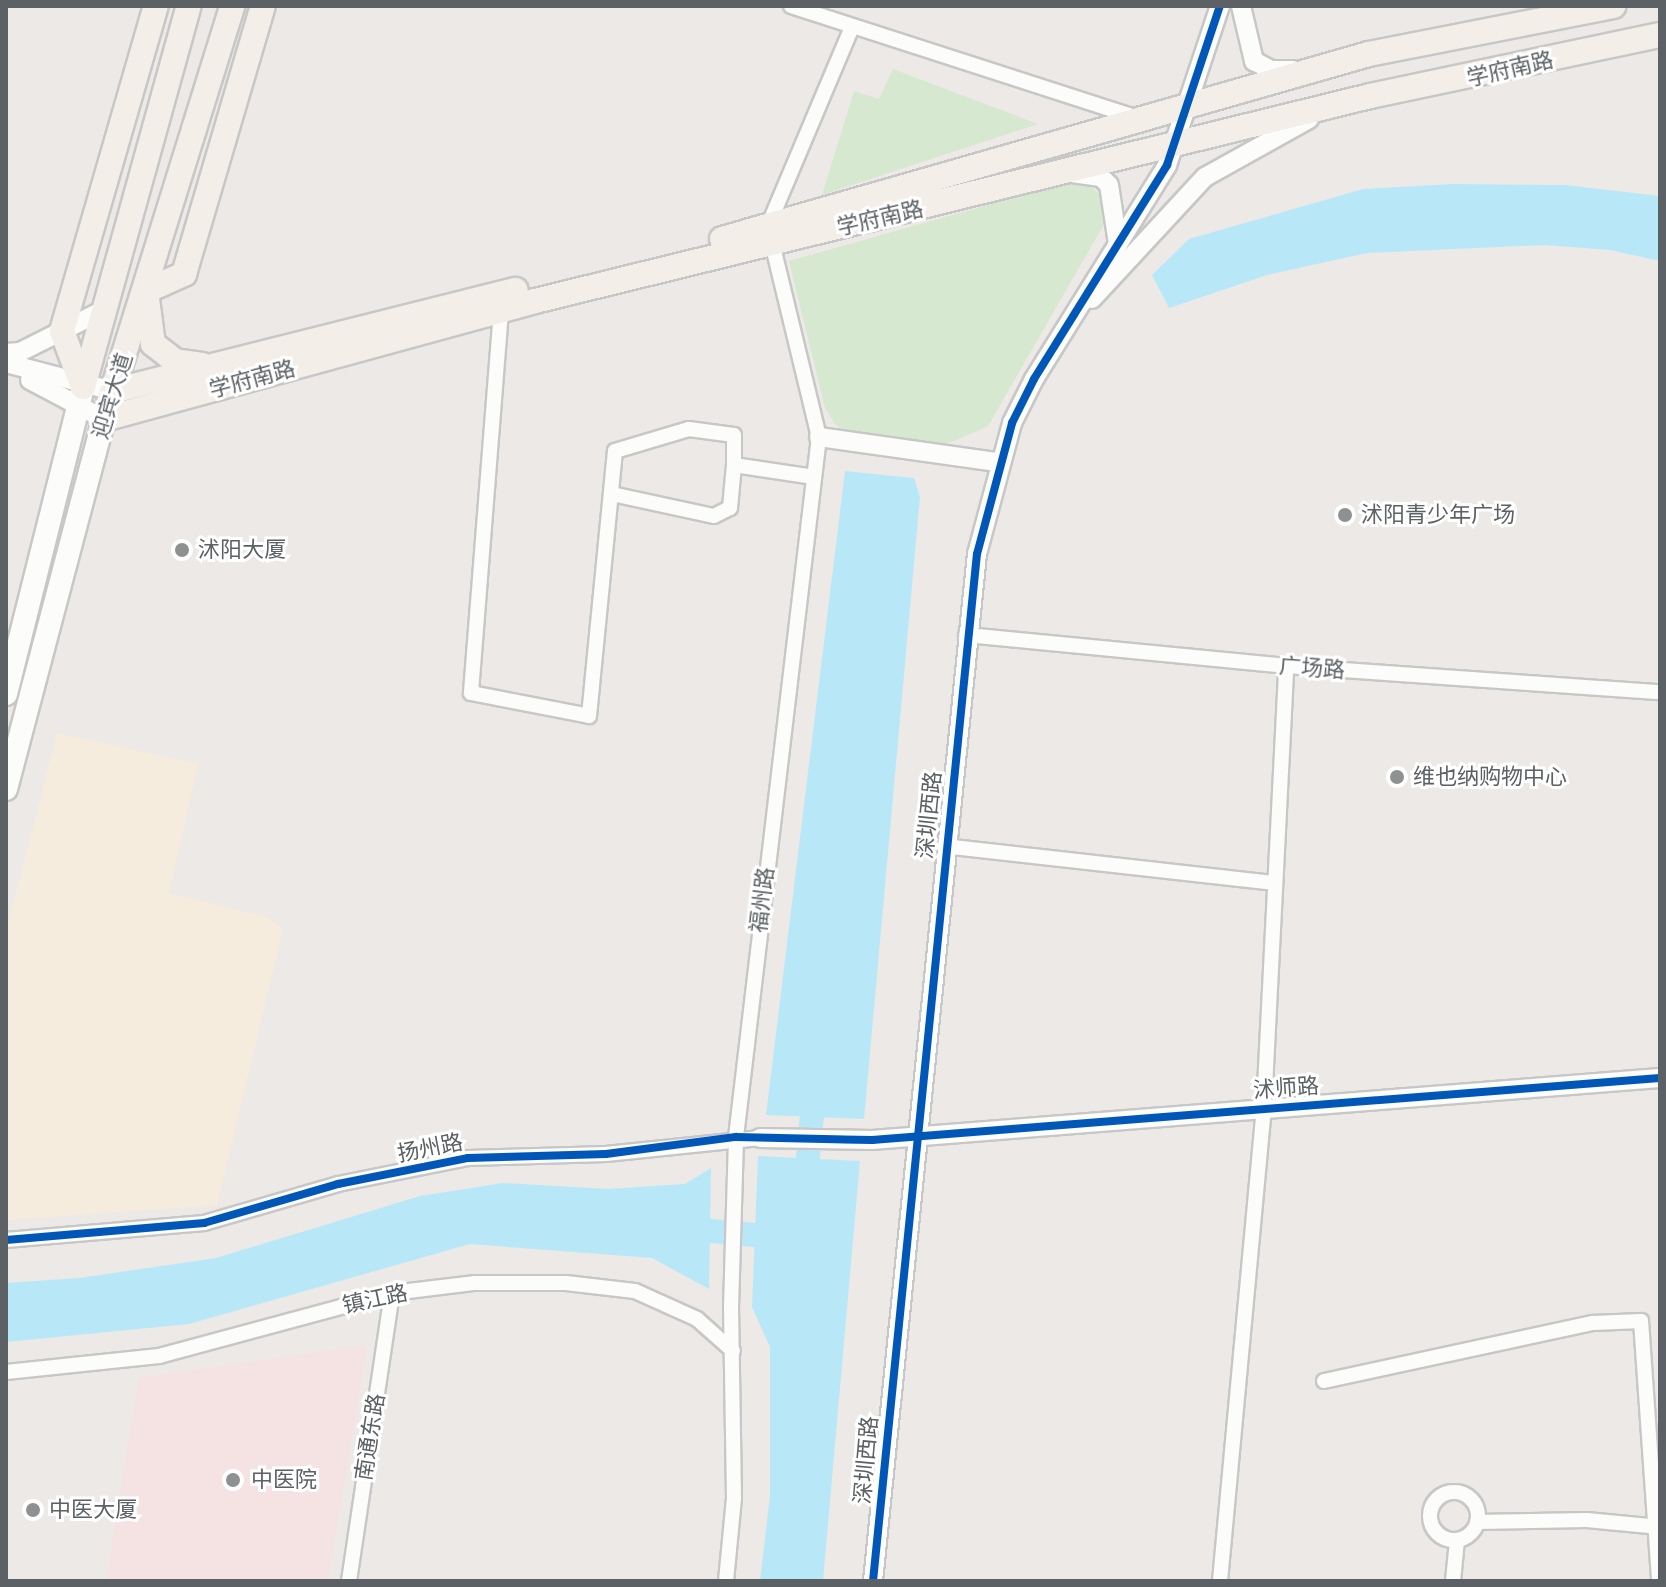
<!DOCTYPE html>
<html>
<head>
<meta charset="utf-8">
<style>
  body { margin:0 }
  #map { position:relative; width:1666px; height:1587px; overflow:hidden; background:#ece9e6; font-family:"PT Sans","Noto Sans SC",sans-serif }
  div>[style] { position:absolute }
  .commercial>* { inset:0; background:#f6ecde }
  .medical>* { inset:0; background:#f5e3e3 }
  .green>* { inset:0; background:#d7e8d0 }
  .water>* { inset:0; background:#b8e8f8 }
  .river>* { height:24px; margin:-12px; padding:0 12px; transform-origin:12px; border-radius:12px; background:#b8e8f8 }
  .roads { filter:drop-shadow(2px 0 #c7c7c7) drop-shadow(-2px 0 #c7c7c7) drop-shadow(0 2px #c7c7c7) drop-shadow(0 -2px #c7c7c7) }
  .minor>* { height:14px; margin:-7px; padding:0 7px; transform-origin:7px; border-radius:7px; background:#fcfcfb }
  .minor>.ring { margin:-7px; padding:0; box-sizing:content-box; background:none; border:14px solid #fcfcfb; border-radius:50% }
  .tertiary>* { height:18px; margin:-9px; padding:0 9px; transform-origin:9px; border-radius:9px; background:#fcfcfb }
  .secondary>* { height:22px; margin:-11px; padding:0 11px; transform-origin:11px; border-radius:11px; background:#fcfcfb }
  .primary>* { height:24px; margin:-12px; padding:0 12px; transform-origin:12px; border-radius:12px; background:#f3eee7 }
  .cycleway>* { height:8px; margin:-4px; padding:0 4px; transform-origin:4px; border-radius:4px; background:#0057b8 }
  .dots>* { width:22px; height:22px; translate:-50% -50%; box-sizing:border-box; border:4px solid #fff; border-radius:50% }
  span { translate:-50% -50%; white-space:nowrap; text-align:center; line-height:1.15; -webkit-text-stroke:6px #fff; paint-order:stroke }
  .street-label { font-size:22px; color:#5b6164 }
  .poi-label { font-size:22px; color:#5b6164 }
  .left { translate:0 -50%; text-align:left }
  .frame { position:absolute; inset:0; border:8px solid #5b6164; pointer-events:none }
</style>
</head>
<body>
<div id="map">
  <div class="commercial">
    <i style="clip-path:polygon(57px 733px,198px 764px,169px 893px,266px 917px,283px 929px,217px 1205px,6px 1220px,6px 932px)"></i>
  </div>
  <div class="medical">
    <i style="clip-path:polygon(367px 1345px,328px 1581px,106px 1581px,139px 1378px)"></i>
  </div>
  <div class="green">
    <i style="clip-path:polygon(893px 69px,1038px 124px,822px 195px,854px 91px,879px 99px)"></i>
    <i style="clip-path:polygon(1073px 181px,1090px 185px,1102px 197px,1103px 226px,988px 426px,940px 447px,850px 437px,835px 424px,825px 408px,789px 261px)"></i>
  </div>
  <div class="water">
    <i style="clip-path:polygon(1453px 184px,1565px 185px,1660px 196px,1660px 261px,1610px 250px,1545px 245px,1367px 253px,1267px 275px,1169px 308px,1152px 275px,1189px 239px,1363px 189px)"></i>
    <i style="clip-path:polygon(845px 471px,914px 478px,920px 497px,864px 1119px,766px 1115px)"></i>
    <i style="clip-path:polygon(758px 1156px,860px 1161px,823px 1581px,760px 1581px,770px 1496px,770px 1347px,752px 1307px)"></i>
    <i style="clip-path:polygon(711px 1168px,709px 1289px,652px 1258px,470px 1244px,189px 1324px,6px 1342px,6px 1283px,79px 1278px,216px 1258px,420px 1196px,503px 1183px,608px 1189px,685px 1184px)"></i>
  </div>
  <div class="river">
    <i style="left:805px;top:1188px;width:103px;rotate:-84.5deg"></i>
    <i style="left:679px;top:1228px;width:107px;rotate:5.3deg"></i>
  </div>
  <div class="roads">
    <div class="minor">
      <i style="left:791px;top:6px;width:364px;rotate:17.9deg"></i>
      <i style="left:501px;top:311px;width:383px;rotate:94.5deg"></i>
      <i style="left:471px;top:693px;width:120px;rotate:11deg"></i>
      <i style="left:589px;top:716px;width:266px;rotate:-84.4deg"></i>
      <i style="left:615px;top:451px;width:77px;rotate:-16.6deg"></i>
      <i style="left:689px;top:429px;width:45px;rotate:7.6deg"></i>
      <i style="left:734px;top:435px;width:30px;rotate:90deg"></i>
      <i style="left:734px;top:465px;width:81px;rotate:8.5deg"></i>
      <i style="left:612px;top:494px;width:104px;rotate:12.2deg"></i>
      <i style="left:714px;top:516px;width:18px;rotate:-27deg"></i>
      <i style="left:730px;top:508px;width:43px;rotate:-84.7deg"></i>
      <i style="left:966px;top:635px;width:321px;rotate:5.5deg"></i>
      <i style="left:1286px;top:666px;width:375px;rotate:4deg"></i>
      <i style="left:944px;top:846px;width:333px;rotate:6.4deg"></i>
      <i style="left:6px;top:1240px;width:199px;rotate:-4.9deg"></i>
      <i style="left:204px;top:1223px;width:140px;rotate:-16.2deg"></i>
      <i style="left:338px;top:1184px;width:133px;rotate:-11.3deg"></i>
      <i style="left:468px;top:1158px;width:138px;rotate:-1.7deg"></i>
      <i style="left:606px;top:1154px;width:155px;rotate:-5.9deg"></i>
      <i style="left:6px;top:1372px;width:154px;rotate:-6deg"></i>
      <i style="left:159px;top:1356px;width:241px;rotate:-15.1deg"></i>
      <i style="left:392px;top:1293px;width:84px;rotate:-6.9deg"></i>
      <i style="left:475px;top:1283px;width:91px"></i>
      <i style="left:566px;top:1283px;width:69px;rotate:6.6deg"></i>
      <i style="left:635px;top:1291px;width:68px;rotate:24.3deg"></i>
      <i style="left:697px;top:1319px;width:48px;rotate:41.6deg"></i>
      <i style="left:1324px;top:1381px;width:275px;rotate:-12.2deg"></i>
      <i style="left:1593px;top:1323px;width:48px;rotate:-2.4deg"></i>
      <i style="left:1641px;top:1321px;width:261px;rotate:86deg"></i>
      <i class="ring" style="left:1430px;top:1492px;width:34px;height:34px"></i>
      <i style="left:1477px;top:1522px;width:110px;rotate:-1deg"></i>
      <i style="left:1587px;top:1520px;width:73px;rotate:5.5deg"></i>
      <i style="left:349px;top:1581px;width:291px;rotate:-81.5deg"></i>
      <i style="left:726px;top:1581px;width:83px;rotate:-84.5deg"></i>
      <i style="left:734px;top:1498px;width:190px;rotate:-90.9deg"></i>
      <i style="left:731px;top:1308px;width:171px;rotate:-88.3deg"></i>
      <i style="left:736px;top:1137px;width:705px;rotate:-83.24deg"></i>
      <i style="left:819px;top:437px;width:217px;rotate:-103.6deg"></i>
      <i style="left:768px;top:226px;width:216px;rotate:-67.1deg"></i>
      <i style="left:1220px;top:1581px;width:476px;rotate:-84.7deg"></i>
      <i style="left:1264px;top:1107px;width:442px;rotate:-87.1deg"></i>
      <i style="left:1453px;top:1581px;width:41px;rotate:-84.4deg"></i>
    </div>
    <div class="tertiary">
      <i style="left:1241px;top:6px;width:57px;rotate:76.7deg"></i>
      <i style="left:1254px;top:61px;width:19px;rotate:28deg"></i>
      <i style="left:1271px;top:70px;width:22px"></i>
      <i style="left:1072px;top:173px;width:29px;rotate:8deg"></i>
      <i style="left:1101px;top:177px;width:11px;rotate:45deg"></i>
      <i style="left:1109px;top:185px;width:60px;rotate:81.3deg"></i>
      <i style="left:1092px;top:299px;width:166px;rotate:-47.2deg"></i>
      <i style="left:1205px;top:177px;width:119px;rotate:-29.1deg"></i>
      <i style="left:6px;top:353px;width:14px;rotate:-4deg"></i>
      <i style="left:20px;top:352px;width:94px;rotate:-26.6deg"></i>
      <i style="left:6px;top:363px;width:111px;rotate:14.7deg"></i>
      <i style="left:30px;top:380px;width:84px;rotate:27.8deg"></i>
      <i style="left:819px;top:437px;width:180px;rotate:8deg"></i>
      <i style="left:760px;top:1138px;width:112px;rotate:1deg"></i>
      <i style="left:872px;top:1140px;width:790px;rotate:-4.5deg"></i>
      <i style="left:873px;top:1581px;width:1032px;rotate:-84.22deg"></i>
      <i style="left:977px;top:554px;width:136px;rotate:-75deg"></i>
      <i style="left:1012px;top:423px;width:49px;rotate:-63.4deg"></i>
      <i style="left:1034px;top:379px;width:252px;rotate:-58.1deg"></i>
      <i style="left:1167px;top:165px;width:168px;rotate:-71.6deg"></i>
    </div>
    <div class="secondary">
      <i style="left:6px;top:694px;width:317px;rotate:-75.9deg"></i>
      <i style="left:6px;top:789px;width:383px;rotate:-75.2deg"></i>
    </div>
    <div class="primary">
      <i style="left:722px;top:239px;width:673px;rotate:-15.96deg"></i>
      <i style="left:1369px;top:54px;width:249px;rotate:-11.1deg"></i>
      <i style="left:202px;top:365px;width:27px;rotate:-172deg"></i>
      <i style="left:175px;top:361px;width:28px;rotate:-142deg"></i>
      <i style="left:153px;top:344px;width:53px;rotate:-97.5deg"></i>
      <i style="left:146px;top:291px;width:42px;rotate:-24.1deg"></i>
      <i style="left:184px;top:274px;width:279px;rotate:-73.6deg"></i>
      <i style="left:83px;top:387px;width:60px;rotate:-110.6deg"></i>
      <i style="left:62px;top:331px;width:338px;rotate:-73.9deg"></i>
      <i style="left:83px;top:387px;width:395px;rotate:-74.5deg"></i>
      <i style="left:113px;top:391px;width:415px;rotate:-14.1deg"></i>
      <i style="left:109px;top:402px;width:415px;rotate:-72.7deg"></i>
      <i style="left:104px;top:419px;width:447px;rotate:-15.3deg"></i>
      <i style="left:535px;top:301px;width:860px;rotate:-13.79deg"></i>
      <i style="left:1370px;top:96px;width:296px;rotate:-11.9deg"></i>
    </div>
  </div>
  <div class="cycleway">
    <i style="left:6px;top:1240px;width:199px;rotate:-4.9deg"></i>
    <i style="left:204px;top:1223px;width:140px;rotate:-16.2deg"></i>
    <i style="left:338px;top:1184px;width:133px;rotate:-11.3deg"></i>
    <i style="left:468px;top:1158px;width:138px;rotate:-1.7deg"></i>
    <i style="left:606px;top:1154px;width:131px;rotate:-7.5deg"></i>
    <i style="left:736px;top:1137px;width:136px;rotate:1.3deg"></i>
    <i style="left:872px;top:1140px;width:790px;rotate:-4.5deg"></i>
    <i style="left:873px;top:1581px;width:1032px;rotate:-84.22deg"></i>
    <i style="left:977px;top:554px;width:136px;rotate:-75deg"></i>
    <i style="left:1012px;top:423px;width:49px;rotate:-63.4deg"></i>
    <i style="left:1034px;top:379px;width:252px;rotate:-58.1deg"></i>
    <i style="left:1167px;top:165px;width:168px;rotate:-71.6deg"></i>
  </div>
  <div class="dots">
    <i style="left:1345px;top:515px;background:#8e9192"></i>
    <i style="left:182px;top:550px;background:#8e9192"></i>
    <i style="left:1397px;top:777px;background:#8e9192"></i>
    <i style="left:233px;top:1480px;background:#8e9192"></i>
    <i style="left:33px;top:1510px;background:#8e9192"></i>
  </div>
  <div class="street-label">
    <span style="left:1510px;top:69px;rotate:-13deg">学府南路</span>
    <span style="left:880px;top:218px;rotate:-13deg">学府南路</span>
    <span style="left:252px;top:379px;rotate:-15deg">学府南路</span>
    <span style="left:112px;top:396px;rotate:-73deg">迎宾大道</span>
    <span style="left:1312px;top:668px;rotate:4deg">广场路</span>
    <span style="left:929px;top:815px;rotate:-84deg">深圳西路</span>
    <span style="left:762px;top:900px;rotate:-83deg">福州路</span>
    <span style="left:1286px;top:1088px;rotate:-4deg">沭师路</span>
    <span style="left:430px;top:1148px;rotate:-11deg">扬州路</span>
    <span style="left:375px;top:1299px;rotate:-12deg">镇江路</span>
    <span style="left:370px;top:1437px;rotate:-81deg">南通东路</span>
    <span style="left:866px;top:1460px;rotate:-85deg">深圳西路</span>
  </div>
  <div class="poi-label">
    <span class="left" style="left:1361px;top:515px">沭阳青少年广场</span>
    <span class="left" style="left:198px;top:550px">沭阳大厦</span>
    <span class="left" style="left:1413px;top:777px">维也纳购物中心</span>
    <span class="left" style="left:251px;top:1480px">中医院</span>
    <span class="left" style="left:49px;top:1510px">中医大厦</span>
  </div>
  <div class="frame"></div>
</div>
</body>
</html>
